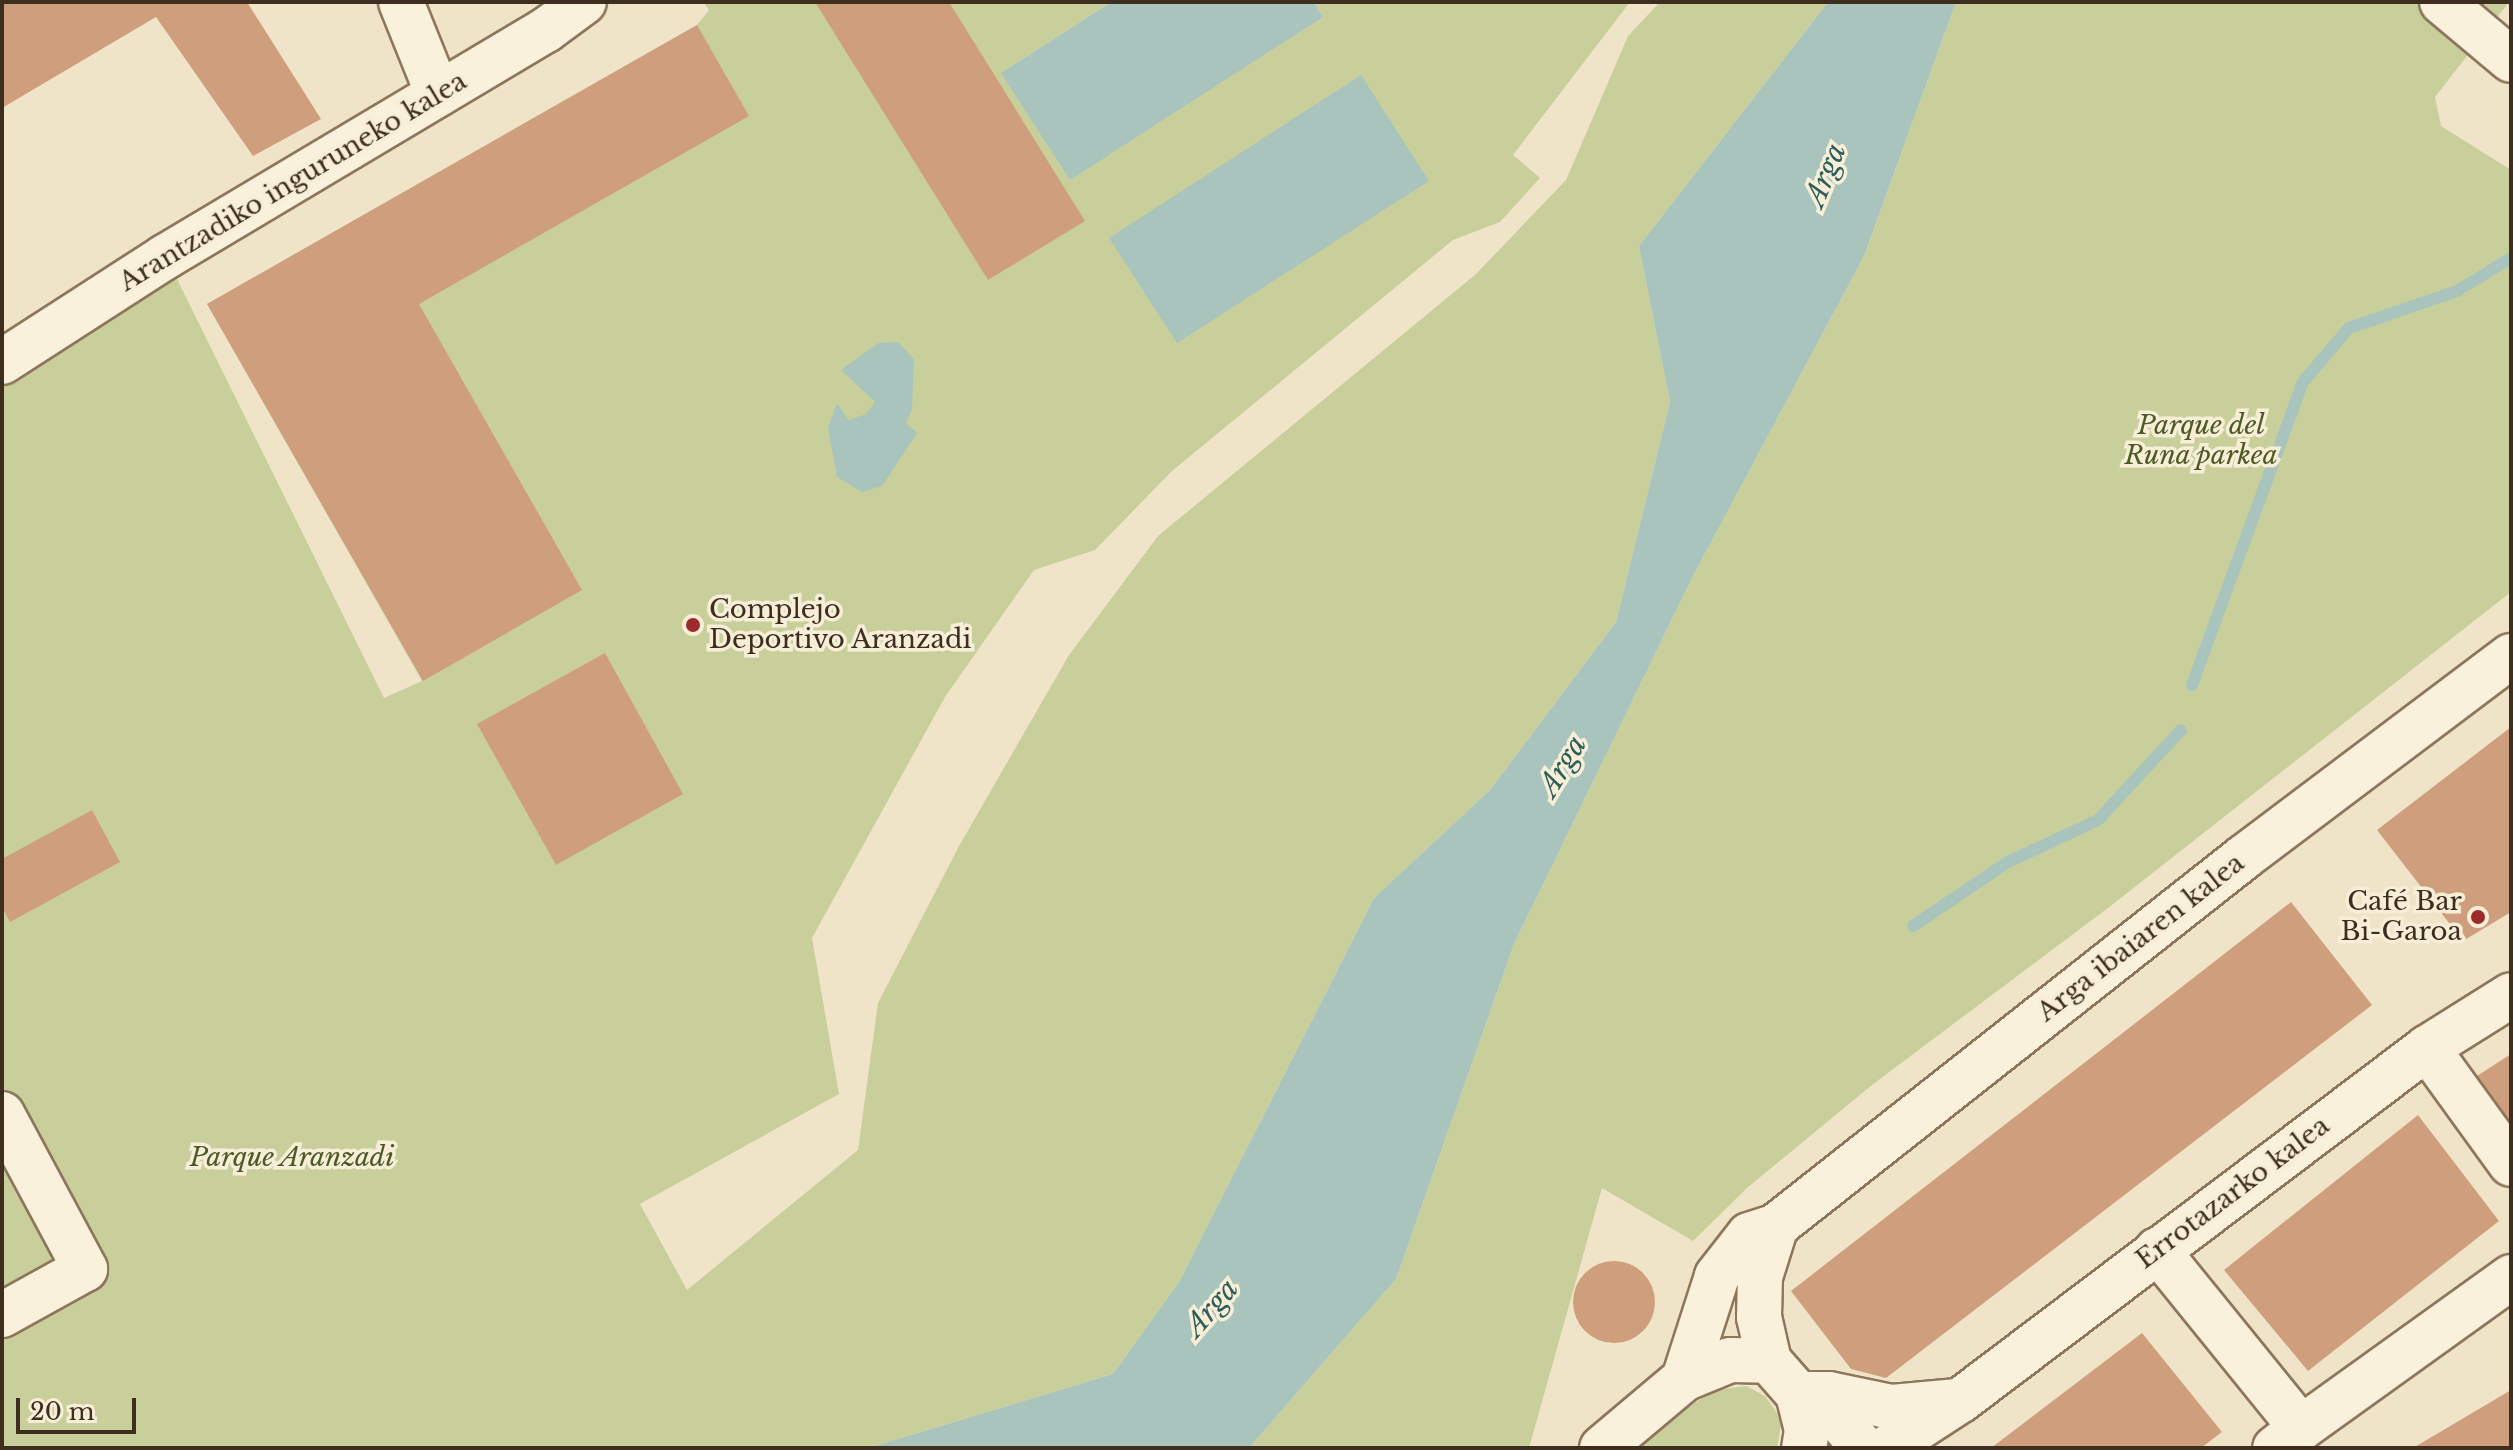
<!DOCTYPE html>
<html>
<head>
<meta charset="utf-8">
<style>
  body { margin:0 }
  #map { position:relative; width:2513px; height:1450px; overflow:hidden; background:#f0e4c8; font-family:"Libre Baskerville",serif }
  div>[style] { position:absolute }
  .green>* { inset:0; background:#c9cf9b }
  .water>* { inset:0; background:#a9c4bc }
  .stream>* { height:12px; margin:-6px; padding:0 6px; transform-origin:6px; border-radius:6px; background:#a9c4bc }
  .building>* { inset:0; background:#cf9f7d }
  .round { border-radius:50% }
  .roads { filter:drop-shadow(2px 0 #8d765c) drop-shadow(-2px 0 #8d765c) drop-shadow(0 2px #8d765c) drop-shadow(0 -2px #8d765c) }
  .minor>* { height:44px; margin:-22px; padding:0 22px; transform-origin:22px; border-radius:22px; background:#faf1dc }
  .dots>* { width:22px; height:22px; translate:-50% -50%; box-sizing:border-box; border:4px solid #f7eed8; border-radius:50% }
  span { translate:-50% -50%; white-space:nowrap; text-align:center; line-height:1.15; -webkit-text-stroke:7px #f7eed8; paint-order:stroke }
  .street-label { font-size:26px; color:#3d2e20 }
  .park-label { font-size:26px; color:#4d5a26; font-style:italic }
  .poi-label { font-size:26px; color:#3d2e20 }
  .left { translate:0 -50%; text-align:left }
  .right { translate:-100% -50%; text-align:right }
  .water-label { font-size:28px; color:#2f5d5a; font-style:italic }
  .frame { position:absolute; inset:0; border:4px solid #3d2e20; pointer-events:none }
  .scale { position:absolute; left:16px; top:1398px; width:120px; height:36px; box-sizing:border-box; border:4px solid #3d2e20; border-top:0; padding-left:10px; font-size:24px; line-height:28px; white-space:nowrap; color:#3d2e20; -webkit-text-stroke:6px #f7eed8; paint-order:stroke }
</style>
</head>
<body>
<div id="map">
  <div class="green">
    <i style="clip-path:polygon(703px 2px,1111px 2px,1001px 73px,1323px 17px,1314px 2px,1630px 2px,1513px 155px,1540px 178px,1500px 222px,1453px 240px,1172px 471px,1095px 550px,1034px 570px,945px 697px,812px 938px,839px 1094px,640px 1204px,687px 1290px,858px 1150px,878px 1003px,959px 846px,1069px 655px,1158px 536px,1476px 274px,1566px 180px,1628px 36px,1660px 2px,1828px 2px,1639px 246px,1670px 402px,1616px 622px,1490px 790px,1374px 898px,1179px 1282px,1113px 1374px,868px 1448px,2px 1448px,2px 362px,174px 273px,384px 698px,422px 681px,207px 304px,697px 25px,709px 10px)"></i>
    <i style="clip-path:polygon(1956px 2px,2509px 2px,2435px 97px,2441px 126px,2511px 170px,2511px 592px,2108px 908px,1872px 1085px,1747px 1188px,1693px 1241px,1602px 1188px,1529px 1448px,1249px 1448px,1396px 1279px,1514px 944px,1693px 576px,1864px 256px)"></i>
    <i style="clip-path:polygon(1746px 1386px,1765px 1396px,1782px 1420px,1777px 1448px,1634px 1448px,1649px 1432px,1715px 1390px)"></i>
  </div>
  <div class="water">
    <i style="clip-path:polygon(1111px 2px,1314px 2px,1323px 17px,1070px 180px,1001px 73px)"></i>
    <i style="clip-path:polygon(1828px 2px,1956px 2px,1864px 256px,1693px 576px,1514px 944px,1396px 1279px,1249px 1448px,868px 1448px,1113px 1374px,1179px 1282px,1374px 898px,1490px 790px,1616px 622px,1670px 402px,1639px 246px)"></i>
    <i style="clip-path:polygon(1361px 75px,1429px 181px,1177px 343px,1109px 238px)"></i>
    <i style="clip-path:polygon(898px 342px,914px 359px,912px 410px,906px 423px,917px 433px,882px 486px,862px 492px,837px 477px,828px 428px,837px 403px,848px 420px,866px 414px,875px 402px,841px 370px,878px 343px)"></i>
  </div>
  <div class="stream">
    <i style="left:2192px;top:685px;width:323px;rotate:-69.9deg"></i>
    <i style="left:2303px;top:382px;width:71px;rotate:-49.6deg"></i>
    <i style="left:2349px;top:328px;width:114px;rotate:-18.9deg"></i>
    <i style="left:2457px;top:291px;width:63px;rotate:-31.4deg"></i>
    <i style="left:1913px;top:926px;width:115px;rotate:-34deg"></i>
    <i style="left:2008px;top:862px;width:99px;rotate:-25deg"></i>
    <i style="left:2098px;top:820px;width:122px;rotate:-47.3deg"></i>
  </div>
  <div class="building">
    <i style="clip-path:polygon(2px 2px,247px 2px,321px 119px,253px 156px,156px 17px,2px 108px)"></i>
    <i style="clip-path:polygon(815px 2px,949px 2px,1085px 221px,988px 280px)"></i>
    <i style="clip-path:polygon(697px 25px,749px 116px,419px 304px,582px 590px,423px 681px,207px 304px)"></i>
    <i style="clip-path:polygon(605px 653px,683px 794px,556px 865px,477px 724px)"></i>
    <i style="clip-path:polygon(2511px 727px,2511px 912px,2463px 941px,2377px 830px)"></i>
    <i style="clip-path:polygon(92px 810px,120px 862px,10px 922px,2px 907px,2px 859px)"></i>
    <i style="clip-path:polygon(2291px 902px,2372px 1005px,1886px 1378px,1851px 1369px,1791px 1291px)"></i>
    <i style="clip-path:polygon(2511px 1054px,2511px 1128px,2477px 1076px)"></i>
    <i style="clip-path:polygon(2418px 1115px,2499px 1221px,2308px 1371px,2224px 1270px)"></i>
    <i class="round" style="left:1573px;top:1261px;width:82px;height:82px"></i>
    <i style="clip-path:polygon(2142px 1333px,2222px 1432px,2201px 1448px,1991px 1448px)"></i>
    <i style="clip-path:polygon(2511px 1390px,2511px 1448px,2413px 1448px)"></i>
  </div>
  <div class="roads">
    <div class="minor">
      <i style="left:401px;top:2px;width:99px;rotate:68.1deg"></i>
      <i style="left:2442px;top:2px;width:90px;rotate:40deg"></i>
      <i style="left:2px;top:362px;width:194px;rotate:-32.8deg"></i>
      <i style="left:165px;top:257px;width:443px;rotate:-30.8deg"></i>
      <i style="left:546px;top:30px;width:47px;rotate:-36.4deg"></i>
      <i style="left:2427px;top:1048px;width:143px;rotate:54.1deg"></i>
      <i style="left:2px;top:1114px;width:176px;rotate:61.8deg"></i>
      <i style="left:85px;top:1269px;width:95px;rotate:151deg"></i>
      <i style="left:2157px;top:1250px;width:229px;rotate:51deg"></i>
      <i style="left:2301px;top:1428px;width:33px;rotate:142deg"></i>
      <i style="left:1769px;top:1361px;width:45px;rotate:-102.8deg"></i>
      <i style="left:1759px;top:1317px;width:40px;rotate:-88.6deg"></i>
      <i style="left:1760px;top:1277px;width:53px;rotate:-72.6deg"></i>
      <i style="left:1684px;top:1379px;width:108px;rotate:-72.2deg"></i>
      <i style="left:1717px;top:1276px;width:52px;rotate:-52deg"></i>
      <i style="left:1749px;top:1235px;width:28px;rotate:-18deg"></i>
      <i style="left:1776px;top:1226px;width:596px;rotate:-38.25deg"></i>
      <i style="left:2244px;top:857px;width:334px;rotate:-37deg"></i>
      <i style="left:1798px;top:1394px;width:31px"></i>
      <i style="left:1829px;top:1394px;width:64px;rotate:11.7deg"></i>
      <i style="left:1892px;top:1407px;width:63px;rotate:-5.4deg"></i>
      <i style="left:1804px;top:1397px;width:39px;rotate:31deg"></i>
      <i style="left:1837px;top:1417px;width:40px;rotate:50deg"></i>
      <i style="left:2301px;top:1428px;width:259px;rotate:-35.7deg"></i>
      <i style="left:1602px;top:1448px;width:107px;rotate:-40.1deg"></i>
      <i style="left:1684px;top:1379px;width:50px;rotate:-22.4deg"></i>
      <i style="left:1730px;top:1360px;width:39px;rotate:1deg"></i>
      <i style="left:1769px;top:1361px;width:44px;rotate:48.7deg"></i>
      <i style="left:1798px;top:1394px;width:37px;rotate:76deg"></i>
      <i style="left:1807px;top:1430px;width:18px;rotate:99deg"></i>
      <i style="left:1887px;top:1448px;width:88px;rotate:-33deg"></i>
      <i style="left:1961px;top:1400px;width:584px;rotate:-37.07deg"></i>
      <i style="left:2427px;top:1048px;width:99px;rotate:-32.2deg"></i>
    </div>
  </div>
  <div class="dots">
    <i style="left:693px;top:625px;background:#9e2a2b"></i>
    <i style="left:2478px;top:917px;background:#9e2a2b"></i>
  </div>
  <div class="street-label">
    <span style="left:293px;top:182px;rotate:-31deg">Arantzadiko inguruneko kalea</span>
    <span style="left:2141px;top:938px;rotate:-38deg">Arga ibaiaren kalea</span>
    <span style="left:2233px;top:1193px;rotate:-37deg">Errotazarko kalea</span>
  </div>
  <div class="park-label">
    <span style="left:2201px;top:441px">Parque del<br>Runa parkea</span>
    <span style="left:292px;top:1158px">Parque Aranzadi</span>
  </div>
  <div class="poi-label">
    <span class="left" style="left:709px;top:625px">Complejo<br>Deportivo Aranzadi</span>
    <span class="right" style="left:2462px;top:917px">Café Bar<br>Bi-Garoa</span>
  </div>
  <div class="water-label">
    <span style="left:1826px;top:175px;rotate:-68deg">Arga</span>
    <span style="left:1563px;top:766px;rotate:-59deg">Arga</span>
    <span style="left:1212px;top:1308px;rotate:-49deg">Arga</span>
  </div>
  <div class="frame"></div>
  <div class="scale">20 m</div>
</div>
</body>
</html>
